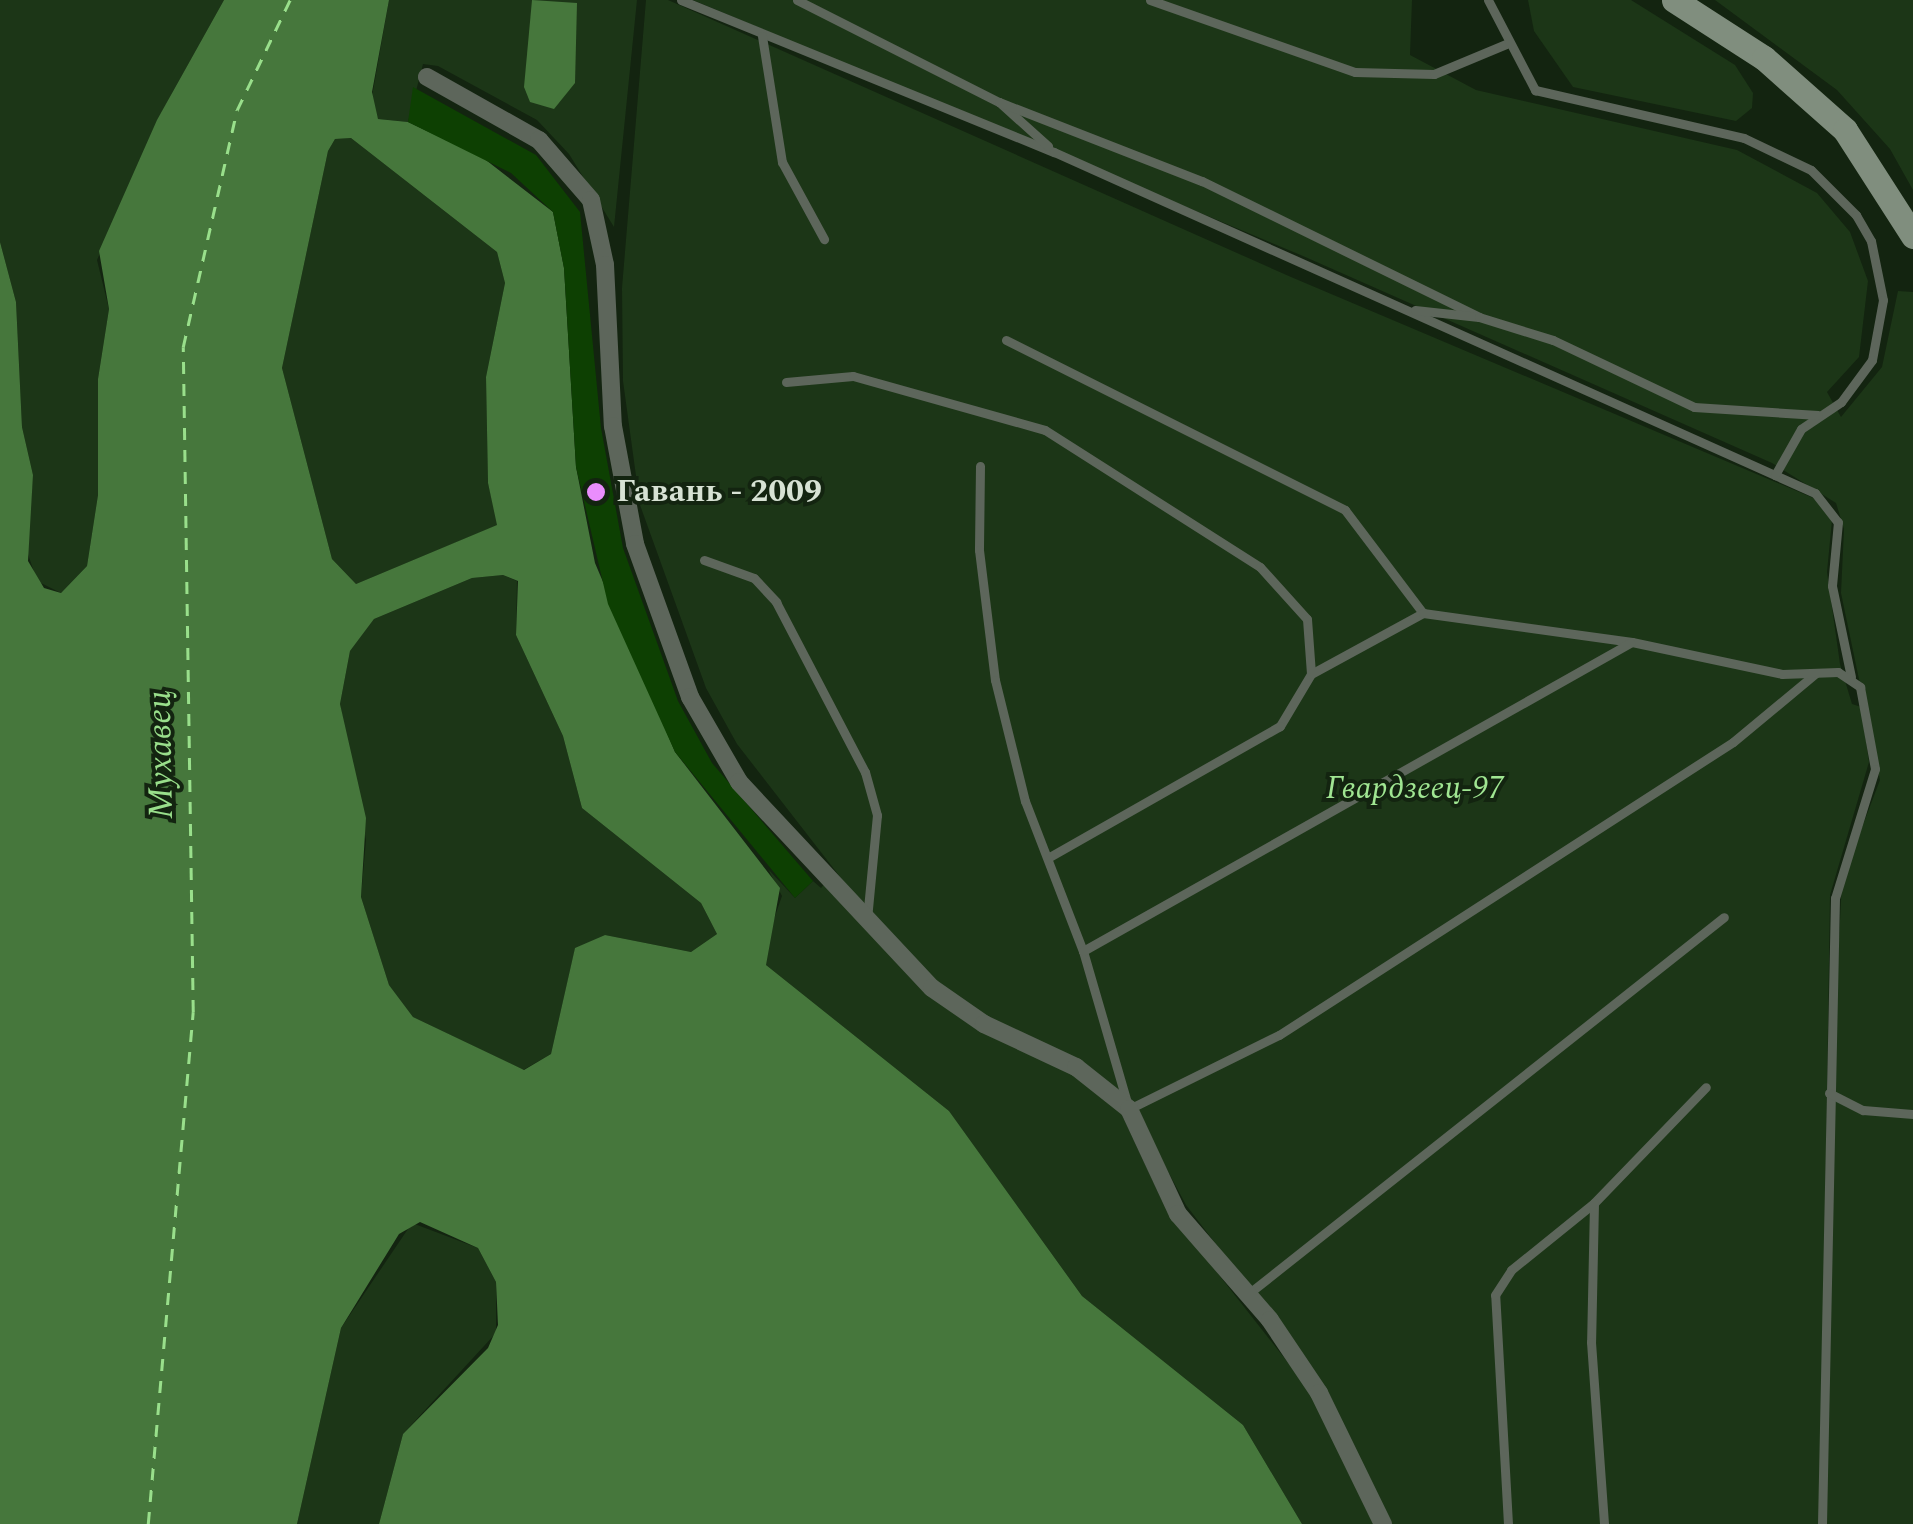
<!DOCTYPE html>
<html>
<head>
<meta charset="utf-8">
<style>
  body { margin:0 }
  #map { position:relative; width:1913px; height:1524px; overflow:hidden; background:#132410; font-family:Spectral,serif }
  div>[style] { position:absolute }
  .green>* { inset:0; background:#1c3617 }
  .water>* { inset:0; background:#46773c }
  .ferry>* { height:2.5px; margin-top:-1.25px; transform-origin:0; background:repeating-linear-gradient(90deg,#99df8b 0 12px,transparent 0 22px) }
  .building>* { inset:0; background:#0d4002 }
  .lane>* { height:9px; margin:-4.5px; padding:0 4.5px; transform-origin:4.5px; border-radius:4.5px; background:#5d665b }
  .street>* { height:18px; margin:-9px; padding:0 9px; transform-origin:9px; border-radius:9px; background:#5d665b }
  .secondary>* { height:25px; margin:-12.5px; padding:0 12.5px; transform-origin:12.5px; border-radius:12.5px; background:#808e7e }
  .dots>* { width:28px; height:28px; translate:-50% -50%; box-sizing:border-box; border:5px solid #132410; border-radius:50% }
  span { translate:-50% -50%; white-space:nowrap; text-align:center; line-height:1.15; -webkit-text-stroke:8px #132410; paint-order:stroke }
  .poi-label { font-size:32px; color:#d7e2d4; font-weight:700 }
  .left { translate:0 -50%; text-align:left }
  .park-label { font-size:32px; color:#a0e692; font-style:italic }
  .water-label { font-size:35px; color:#99df8b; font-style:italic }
</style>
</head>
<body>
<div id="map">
  <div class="green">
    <i style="clip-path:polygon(0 0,224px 0,171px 95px,97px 260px,109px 309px,98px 379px,98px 495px,87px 566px,61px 593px,37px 581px,27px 551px,33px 475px,22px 427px,16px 302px,0 242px)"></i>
    <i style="clip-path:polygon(389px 0,637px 0,614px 227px,569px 154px,537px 120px,438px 66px,423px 64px,408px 122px,378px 119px,371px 102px)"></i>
    <i style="clip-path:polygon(646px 0,668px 0,1291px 277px,1818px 500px,1832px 520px,1827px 572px,1840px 664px,1852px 704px,1861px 707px,1869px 762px,1830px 895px,1825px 1225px,1842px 880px,1880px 780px,1841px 593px,1844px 529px,1836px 503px,1772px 463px,1303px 256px,693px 0,1412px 0,1410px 55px,1476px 90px,1737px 150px,1817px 193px,1850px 232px,1868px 281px,1859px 357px,1827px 392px,1841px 417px,1882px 367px,1898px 291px,1913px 292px,1913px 1524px,1388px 1524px,1323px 1384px,1186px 1205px,1135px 1110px,944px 991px,848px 887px,737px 744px,706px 688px,640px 505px,623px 381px,622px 288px)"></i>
    <i style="clip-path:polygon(1528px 0,1631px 0,1735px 65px,1753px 93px,1752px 108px,1736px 121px,1573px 87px,1534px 31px)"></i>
    <i style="clip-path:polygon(1715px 0,1913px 0,1913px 190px,1890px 149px,1837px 90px)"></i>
    <i style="clip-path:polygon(351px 138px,497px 252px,505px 283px,486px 377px,488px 483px,498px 525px,356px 584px,332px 559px,282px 368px,328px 151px,335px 139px)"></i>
    <i style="clip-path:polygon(503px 575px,517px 581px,516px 635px,563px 736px,582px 808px,701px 903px,717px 934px,691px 952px,605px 935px,575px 949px,551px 1054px,523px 1070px,413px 1017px,389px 985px,361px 897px,366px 840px,340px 704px,350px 651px,374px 619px,472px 578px)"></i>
    <i style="clip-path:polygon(768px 869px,795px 898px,813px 881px,821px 888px,827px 881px,909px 970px,1102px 1091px,1122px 1115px,1164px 1205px,1311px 1392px,1376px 1524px,1302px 1524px,1243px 1425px,1082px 1296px,949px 1111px,766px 965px,763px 950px,782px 896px)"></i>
    <i style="clip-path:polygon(412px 1223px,478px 1248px,496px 1282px,496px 1333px,403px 1434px,379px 1524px,297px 1524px,341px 1328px)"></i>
  </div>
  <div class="water">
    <i style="clip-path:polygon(evenodd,224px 0,389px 0,372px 92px,378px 119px,408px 122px,482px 157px,553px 212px,564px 268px,576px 467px,595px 563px,675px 752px,780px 888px,766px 965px,949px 1111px,1082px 1296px,1243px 1425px,1302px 1524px,379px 1524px,403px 1434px,488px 1348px,498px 1325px,496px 1282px,478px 1248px,420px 1222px,399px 1234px,341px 1328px,297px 1524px,0 1524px,0 242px,16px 302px,22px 427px,33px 475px,28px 561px,44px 588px,61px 593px,87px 566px,98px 495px,98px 379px,109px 309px,99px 251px,157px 120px,224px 0,351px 138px,497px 252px,505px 283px,486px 377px,488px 483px,497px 525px,356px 584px,332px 559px,282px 368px,328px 151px,335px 139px,351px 138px,224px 0,503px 575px,518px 581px,516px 635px,563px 736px,582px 808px,701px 903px,717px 934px,691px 952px,605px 935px,575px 948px,551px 1054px,524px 1070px,413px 1017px,389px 985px,361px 897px,366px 818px,340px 704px,350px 651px,374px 619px,472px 578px,503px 575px)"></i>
    <i style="clip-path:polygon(532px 0,577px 3px,575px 83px,554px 109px,530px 102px,524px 87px)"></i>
  </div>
  <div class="ferry">
    <i style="left:148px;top:1524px;width:514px;rotate:-84.98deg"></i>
    <i style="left:193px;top:1012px;width:665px;rotate:-90.86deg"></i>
    <i style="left:183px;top:347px;width:243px;rotate:-77.2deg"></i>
    <i style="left:237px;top:110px;width:122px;rotate:-64.3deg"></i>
  </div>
  <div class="building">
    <i style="clip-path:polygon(413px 87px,536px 155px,580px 212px,601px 428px,623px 548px,678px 701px,712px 763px,813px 881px,795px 898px,675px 752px,608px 604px,576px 467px,564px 268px,553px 212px,511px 173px,408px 122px)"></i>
  </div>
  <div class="lane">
    <i style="left:681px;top:0;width:403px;rotate:22.2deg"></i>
    <i style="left:1054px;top:152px;width:834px;rotate:24.14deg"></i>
    <i style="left:1815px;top:493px;width:37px;rotate:52deg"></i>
    <i style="left:1838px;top:522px;width:64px;rotate:95.4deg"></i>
    <i style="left:1832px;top:586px;width:93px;rotate:78.2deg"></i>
    <i style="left:797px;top:0;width:226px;rotate:26.8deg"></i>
    <i style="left:999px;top:102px;width:66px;rotate:41.9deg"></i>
    <i style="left:1150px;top:0;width:217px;rotate:19.4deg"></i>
    <i style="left:1355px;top:72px;width:79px;rotate:1.5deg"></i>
    <i style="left:1434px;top:74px;width:78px;rotate:-22.6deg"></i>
    <i style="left:1488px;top:0;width:102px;rotate:62.4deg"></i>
    <i style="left:1535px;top:90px;width:214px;rotate:12.9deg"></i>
    <i style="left:1744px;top:138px;width:74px;rotate:25.5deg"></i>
    <i style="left:1811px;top:170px;width:64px;rotate:45deg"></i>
    <i style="left:1856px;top:215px;width:30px;rotate:60deg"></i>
    <i style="left:1871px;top:241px;width:60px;rotate:78.5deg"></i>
    <i style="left:1883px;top:300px;width:61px;rotate:100.4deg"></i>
    <i style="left:1872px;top:360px;width:52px;rotate:126.4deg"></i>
    <i style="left:1841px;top:402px;width:48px;rotate:146deg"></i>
    <i style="left:1801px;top:429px;width:53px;rotate:119.5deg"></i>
    <i style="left:762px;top:36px;width:128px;rotate:81deg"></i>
    <i style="left:782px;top:162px;width:88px;rotate:61.4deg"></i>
    <i style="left:999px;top:102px;width:218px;rotate:21.3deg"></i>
    <i style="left:1202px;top:181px;width:309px;rotate:26.1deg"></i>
    <i style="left:1415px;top:310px;width:64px;rotate:6.2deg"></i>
    <i style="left:1479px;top:317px;width:77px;rotate:17.3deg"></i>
    <i style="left:1553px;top:340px;width:156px;rotate:25.4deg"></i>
    <i style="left:1694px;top:407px;width:124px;rotate:3.7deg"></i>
    <i style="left:1006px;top:340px;width:379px;rotate:26.6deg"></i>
    <i style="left:1345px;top:510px;width:129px;rotate:52.9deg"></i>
    <i style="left:786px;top:382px;width:67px;rotate:-5.1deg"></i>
    <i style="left:853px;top:376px;width:199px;rotate:15.7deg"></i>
    <i style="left:1045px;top:430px;width:255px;rotate:32.5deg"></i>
    <i style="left:1260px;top:567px;width:70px;rotate:47.9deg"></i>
    <i style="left:1307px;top:619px;width:55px;rotate:85.8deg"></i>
    <i style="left:1311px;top:674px;width:61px;rotate:120.8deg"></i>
    <i style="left:1280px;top:726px;width:267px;rotate:150.4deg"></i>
    <i style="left:980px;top:466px;width:84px;rotate:90.7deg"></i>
    <i style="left:979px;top:550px;width:131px;rotate:83deg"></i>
    <i style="left:995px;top:680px;width:125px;rotate:76.1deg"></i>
    <i style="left:1025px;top:801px;width:161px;rotate:68.9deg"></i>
    <i style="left:1083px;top:951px;width:165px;rotate:73.8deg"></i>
    <i style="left:1129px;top:1109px;width:167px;rotate:-26.3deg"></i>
    <i style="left:1279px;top:1035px;width:540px;rotate:-32.84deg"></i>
    <i style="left:1733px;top:742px;width:107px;rotate:-39.7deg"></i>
    <i style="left:704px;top:560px;width:53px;rotate:19.8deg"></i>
    <i style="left:754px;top:578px;width:33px;rotate:47deg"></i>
    <i style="left:776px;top:602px;width:192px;rotate:62.4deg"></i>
    <i style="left:865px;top:772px;width:45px;rotate:74.4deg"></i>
    <i style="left:877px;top:815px;width:103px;rotate:95.5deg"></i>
    <i style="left:1311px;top:674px;width:128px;rotate:-28.6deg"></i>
    <i style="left:1423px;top:613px;width:211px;rotate:7.9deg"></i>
    <i style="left:1632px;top:642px;width:153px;rotate:12deg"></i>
    <i style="left:1782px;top:674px;width:56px;rotate:-2deg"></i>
    <i style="left:1838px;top:672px;width:27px;rotate:34deg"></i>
    <i style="left:1860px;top:687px;width:83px;rotate:79.6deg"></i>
    <i style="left:1875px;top:769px;width:135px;rotate:107.2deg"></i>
    <i style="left:1835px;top:898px;width:626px;rotate:91.19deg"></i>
    <i style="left:1083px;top:951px;width:628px;rotate:-29.38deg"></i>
    <i style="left:1829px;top:1093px;width:38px;rotate:27deg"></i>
    <i style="left:1863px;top:1110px;width:50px;rotate:4.6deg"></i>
    <i style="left:1594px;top:1203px;width:161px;rotate:-46deg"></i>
    <i style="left:1248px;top:1294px;width:607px;rotate:-38.38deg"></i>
    <i style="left:1508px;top:1524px;width:229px;rotate:-93.2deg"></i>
    <i style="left:1495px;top:1295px;width:30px;rotate:-57deg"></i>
    <i style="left:1511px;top:1270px;width:107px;rotate:-38.9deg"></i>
    <i style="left:1594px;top:1203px;width:139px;rotate:91.2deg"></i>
    <i style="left:1591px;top:1342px;width:182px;rotate:85.9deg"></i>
  </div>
  <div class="street">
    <i style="left:427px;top:77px;width:129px;rotate:29.4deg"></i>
    <i style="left:539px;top:140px;width:79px;rotate:49.1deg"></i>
    <i style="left:591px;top:200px;width:66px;rotate:77.8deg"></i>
    <i style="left:605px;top:265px;width:161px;rotate:87.2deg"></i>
    <i style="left:613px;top:426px;width:120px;rotate:79.4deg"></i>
    <i style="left:635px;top:544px;width:163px;rotate:70.2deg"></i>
    <i style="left:690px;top:697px;width:98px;rotate:60deg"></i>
    <i style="left:739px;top:782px;width:282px;rotate:46.9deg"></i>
    <i style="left:932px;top:988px;width:63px;rotate:34.7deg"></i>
    <i style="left:984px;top:1024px;width:102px;rotate:25.1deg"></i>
    <i style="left:1076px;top:1067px;width:68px;rotate:38.4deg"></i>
    <i style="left:1129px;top:1109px;width:116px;rotate:65deg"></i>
    <i style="left:1178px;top:1214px;width:140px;rotate:49deg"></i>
    <i style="left:1270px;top:1320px;width:88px;rotate:56.1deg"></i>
    <i style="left:1319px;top:1393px;width:146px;rotate:64deg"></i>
  </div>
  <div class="secondary">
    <i style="left:1674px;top:0;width:107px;rotate:32.8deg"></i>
    <i style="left:1764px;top:58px;width:108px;rotate:41.6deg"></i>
    <i style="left:1845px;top:130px;width:126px;rotate:57.3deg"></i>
  </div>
  <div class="dots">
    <i style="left:596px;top:492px;background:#ea8dfd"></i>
  </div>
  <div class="poi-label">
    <span class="left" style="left:616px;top:492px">Гавань - 2009</span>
  </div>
  <div class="park-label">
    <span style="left:1415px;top:789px">Гвардзеец-97</span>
  </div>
  <div class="water-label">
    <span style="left:161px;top:755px;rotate:-91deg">Мухавец</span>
  </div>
</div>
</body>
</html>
